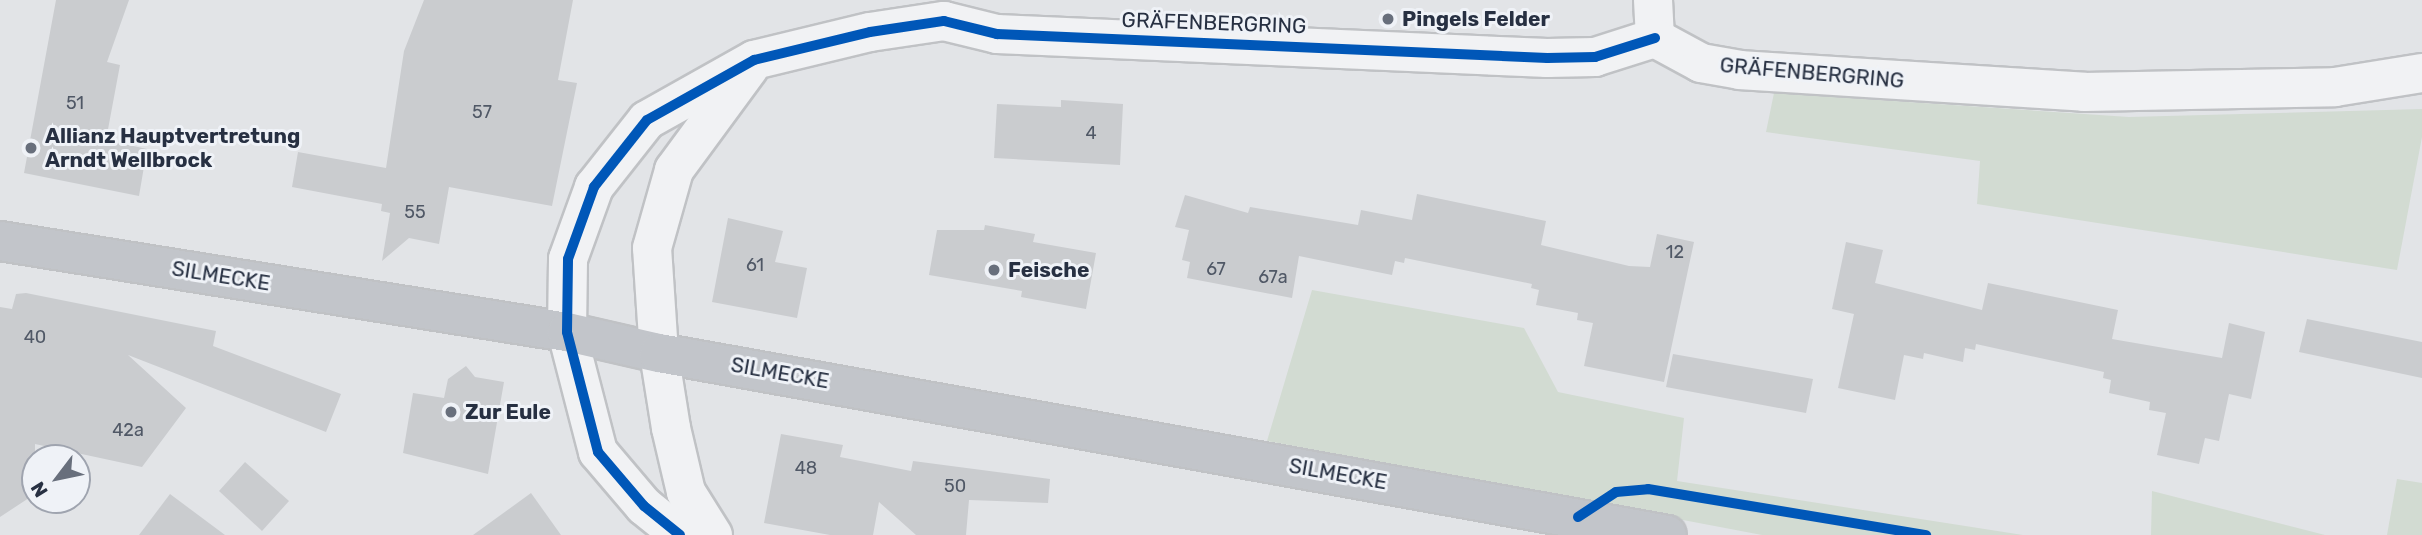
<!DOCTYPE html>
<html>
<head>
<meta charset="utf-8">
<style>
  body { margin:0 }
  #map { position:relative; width:2422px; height:535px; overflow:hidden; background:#e2e4e7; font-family:Rubik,sans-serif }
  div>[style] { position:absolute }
  .green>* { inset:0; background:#d2dbd2 }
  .building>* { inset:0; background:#cacccf }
  .roads { filter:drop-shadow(2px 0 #c0c2c5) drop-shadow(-2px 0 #c0c2c5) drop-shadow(0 2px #c0c2c5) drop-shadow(0 -2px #c0c2c5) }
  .street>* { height:38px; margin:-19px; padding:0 19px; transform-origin:19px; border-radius:19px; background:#f1f2f4 }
  .secondary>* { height:38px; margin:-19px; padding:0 19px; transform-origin:19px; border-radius:19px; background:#c2c5ca }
  .cycleway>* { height:10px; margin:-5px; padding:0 5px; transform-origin:5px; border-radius:5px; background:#0057b8 }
  .dots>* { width:19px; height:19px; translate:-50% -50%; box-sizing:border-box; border:4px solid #eff2f7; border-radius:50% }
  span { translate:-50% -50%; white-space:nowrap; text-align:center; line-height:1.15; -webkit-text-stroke:6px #eff2f7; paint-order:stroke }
  .number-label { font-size:18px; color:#505866 }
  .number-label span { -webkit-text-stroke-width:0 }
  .poi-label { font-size:21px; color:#273042; font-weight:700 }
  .left { translate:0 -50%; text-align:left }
  .street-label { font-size:21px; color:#273042 }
  .north { position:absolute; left:21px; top:444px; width:70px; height:70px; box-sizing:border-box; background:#eff2f7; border:2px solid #9fa4af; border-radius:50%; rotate:238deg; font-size:19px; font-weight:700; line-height:28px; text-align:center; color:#273042 }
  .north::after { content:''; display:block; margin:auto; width:24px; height:32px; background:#686f7c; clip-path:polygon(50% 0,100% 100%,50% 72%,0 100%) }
</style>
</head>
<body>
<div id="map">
  <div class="green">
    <i style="clip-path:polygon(1774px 93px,2129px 117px,2422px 109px,2422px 137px,2397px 270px,1977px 204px,1980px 161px,1766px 132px)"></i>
    <i style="clip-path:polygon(1312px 290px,1524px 328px,1558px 392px,1684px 418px,1677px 481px,2023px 535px,1762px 535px,1267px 441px)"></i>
    <i style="clip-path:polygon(2397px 479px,2422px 483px,2422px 535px,2387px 535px)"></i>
    <i style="clip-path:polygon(2152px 491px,2325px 535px,2151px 535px)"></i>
  </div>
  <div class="building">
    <i style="clip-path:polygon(56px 0,129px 0,107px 62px,120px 65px,106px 140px,147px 149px,139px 196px,24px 173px)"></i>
    <i style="clip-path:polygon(424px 0,573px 0,558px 80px,577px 83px,552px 206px,449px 187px,439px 244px,409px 238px,382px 261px,390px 213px,381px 211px,382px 204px,292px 187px,298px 152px,386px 168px,404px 51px)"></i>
    <i style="clip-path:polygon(1061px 100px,1123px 104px,1120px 165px,994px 158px,997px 104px,1061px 107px)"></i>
    <i style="clip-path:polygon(1417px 194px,1546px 221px,1541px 245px,1629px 266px,1650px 267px,1657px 234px,1694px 242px,1664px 382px,1584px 366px,1593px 323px,1577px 320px,1578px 313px,1536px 305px,1539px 290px,1531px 288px,1532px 284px,1405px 258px,1404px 263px,1395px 261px,1392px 275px,1299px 256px,1292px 298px,1187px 278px,1190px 262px,1182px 260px,1189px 230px,1175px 227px,1185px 195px,1248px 213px,1250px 207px,1358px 225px,1361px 210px,1412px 220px)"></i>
    <i style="clip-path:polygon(728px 218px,783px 231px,775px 262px,807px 268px,797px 318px,712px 302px)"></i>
    <i style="clip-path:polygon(985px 225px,1035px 234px,1033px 242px,1096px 253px,1086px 309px,1021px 297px,1022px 291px,929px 275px,937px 230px,984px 230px)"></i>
    <i style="clip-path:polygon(1846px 242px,1883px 250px,1875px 283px,1982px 310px,1988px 283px,2118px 310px,2112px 339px,2222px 358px,2229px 323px,2265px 332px,2251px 399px,2229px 394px,2219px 441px,2205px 438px,2199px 464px,2157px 455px,2166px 413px,2149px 410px,2150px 402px,2109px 393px,2111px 380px,2103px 378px,2104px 372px,1976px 344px,1975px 350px,1965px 348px,1963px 362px,1924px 353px,1923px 359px,1904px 355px,1895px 400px,1838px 388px,1854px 314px,1832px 309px)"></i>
    <i style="clip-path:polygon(26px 293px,216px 331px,213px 346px,341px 394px,326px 432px,128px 355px,186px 408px,142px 467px,35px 444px,35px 494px,0 517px,0 307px,12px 309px,16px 294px)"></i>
    <i style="clip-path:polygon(2307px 319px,2422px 342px,2422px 378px,2299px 352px)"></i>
    <i style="clip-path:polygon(1673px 354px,1813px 379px,1806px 413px,1666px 387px)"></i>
    <i style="clip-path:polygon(466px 366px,475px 377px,504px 382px,488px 474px,403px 453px,413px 393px,444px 398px,448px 379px)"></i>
    <i style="clip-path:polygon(781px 434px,843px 445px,840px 457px,911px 471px,913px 461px,1050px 479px,1048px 503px,969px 500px,966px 535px,916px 535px,879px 502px,873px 535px,830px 535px,764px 523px)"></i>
    <i style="clip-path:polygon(245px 462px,289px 501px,262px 531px,219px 491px)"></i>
    <i style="clip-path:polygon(531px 493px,561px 535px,473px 535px)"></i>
    <i style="clip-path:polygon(170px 494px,225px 535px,139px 535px)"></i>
  </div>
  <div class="roads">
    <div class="street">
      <i style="left:1653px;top:0;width:38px;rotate:87deg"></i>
      <i style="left:1655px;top:38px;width:52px;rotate:28.5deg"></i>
      <i style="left:1701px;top:63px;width:39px;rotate:10deg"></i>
      <i style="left:1739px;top:70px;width:346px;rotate:3.6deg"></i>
      <i style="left:2084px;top:92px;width:251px;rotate:-1.1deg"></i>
      <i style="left:2335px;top:87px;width:88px;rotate:-9.1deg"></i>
      <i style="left:680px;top:535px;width:46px;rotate:-141.1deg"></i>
      <i style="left:644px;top:506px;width:71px;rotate:-130.4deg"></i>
      <i style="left:598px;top:452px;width:124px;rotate:-104.5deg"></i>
      <i style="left:567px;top:332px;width:73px;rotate:-89.2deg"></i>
      <i style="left:568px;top:259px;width:77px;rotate:-70.1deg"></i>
      <i style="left:594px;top:187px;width:85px;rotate:-51.7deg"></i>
      <i style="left:647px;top:120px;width:123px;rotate:-29.3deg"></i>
      <i style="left:754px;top:60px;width:119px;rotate:-13.6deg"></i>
      <i style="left:870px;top:32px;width:75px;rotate:-8.5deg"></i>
      <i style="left:944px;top:21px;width:55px;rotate:13.8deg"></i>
      <i style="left:997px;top:34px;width:551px;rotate:2.5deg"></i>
      <i style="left:1547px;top:58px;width:48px;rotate:-1.2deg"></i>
      <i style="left:1595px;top:57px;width:63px;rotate:-17.6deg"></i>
      <i style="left:713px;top:535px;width:51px;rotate:-122.1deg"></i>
      <i style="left:686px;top:492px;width:66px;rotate:-103.2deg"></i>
      <i style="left:671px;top:428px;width:76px;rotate:-99.1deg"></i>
      <i style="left:659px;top:353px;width:105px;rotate:-93.8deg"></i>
      <i style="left:652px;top:248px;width:81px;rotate:-74.2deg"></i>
      <i style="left:674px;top:170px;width:127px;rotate:-53.7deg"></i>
    </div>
    <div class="secondary">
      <i style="left:0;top:241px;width:574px;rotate:9.12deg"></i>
      <i style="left:567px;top:332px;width:94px;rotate:12.9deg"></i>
      <i style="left:659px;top:353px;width:1024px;rotate:10.23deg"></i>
    </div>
  </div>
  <div class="cycleway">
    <i style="left:1578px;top:517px;width:45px;rotate:-33.3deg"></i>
    <i style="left:1616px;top:492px;width:32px;rotate:-5deg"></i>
    <i style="left:1648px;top:489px;width:282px;rotate:9.4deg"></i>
    <i style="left:680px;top:535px;width:46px;rotate:-141.1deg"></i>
    <i style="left:644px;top:506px;width:71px;rotate:-130.4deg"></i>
    <i style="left:598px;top:452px;width:124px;rotate:-104.5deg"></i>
    <i style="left:567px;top:332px;width:73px;rotate:-89.2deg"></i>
    <i style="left:568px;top:259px;width:77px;rotate:-70.1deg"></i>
    <i style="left:594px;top:187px;width:85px;rotate:-51.7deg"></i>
    <i style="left:647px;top:120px;width:123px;rotate:-29.3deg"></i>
    <i style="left:754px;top:60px;width:119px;rotate:-13.6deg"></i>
    <i style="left:870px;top:32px;width:75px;rotate:-8.5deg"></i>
    <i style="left:944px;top:21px;width:55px;rotate:13.8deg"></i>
    <i style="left:997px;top:34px;width:551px;rotate:2.5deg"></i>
    <i style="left:1547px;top:58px;width:48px;rotate:-1.2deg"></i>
    <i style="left:1595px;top:57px;width:63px;rotate:-17.6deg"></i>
  </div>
  <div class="dots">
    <i style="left:1388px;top:19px;background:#686f7c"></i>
    <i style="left:31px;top:148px;background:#686f7c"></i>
    <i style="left:994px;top:270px;background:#686f7c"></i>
    <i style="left:451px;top:412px;background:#686f7c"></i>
  </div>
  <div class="number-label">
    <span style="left:75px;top:103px">51</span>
    <span style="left:482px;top:112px">57</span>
    <span style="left:1091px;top:133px">4</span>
    <span style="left:415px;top:212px">55</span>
    <span style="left:1675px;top:252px">12</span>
    <span style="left:755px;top:265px">61</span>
    <span style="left:1216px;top:269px">67</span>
    <span style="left:1273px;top:277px">67a</span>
    <span style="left:35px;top:337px">40</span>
    <span style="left:128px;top:430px">42a</span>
    <span style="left:806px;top:468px">48</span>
    <span style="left:955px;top:486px">50</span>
  </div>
  <div class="poi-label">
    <span class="left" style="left:1402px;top:19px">Pingels Felder</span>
    <span class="left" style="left:45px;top:148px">Allianz Hauptvertretung<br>Arndt Wellbrock</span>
    <span class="left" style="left:1008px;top:270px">Feische</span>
    <span class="left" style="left:465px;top:412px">Zur Eule</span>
  </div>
  <div class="street-label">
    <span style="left:1214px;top:23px;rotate:2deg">GRÄFENBERGRING</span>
    <span style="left:1812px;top:73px;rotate:5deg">GRÄFENBERGRING</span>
    <span style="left:221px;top:276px;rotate:9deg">SILMECKE</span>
    <span style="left:780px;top:373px;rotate:10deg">SILMECKE</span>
    <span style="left:1338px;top:474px;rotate:10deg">SILMECKE</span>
  </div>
  <div class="north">N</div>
</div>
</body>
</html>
